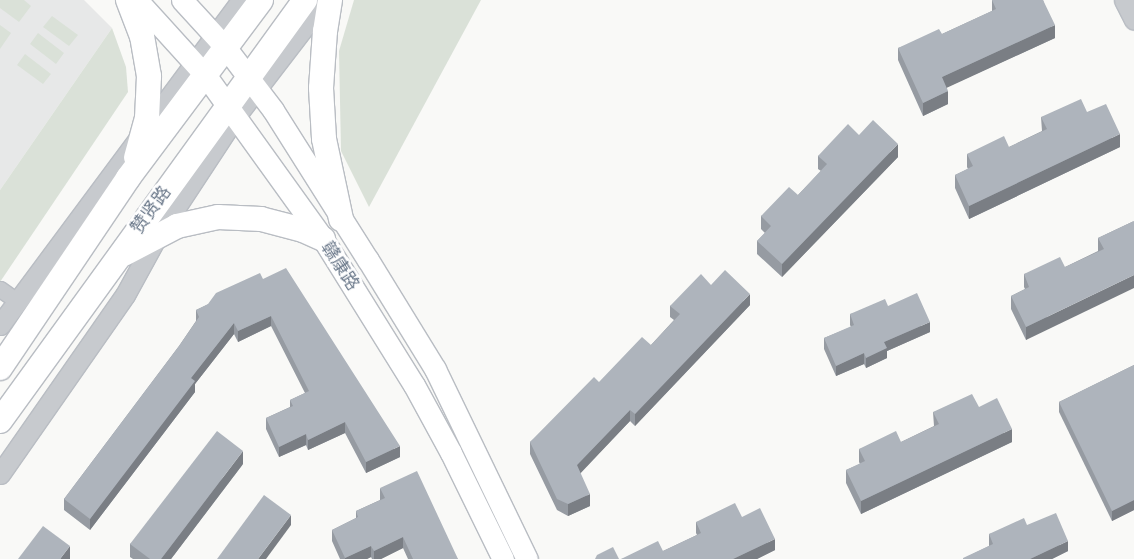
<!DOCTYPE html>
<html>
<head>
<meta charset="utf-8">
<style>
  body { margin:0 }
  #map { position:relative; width:1134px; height:559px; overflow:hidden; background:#f9f9f7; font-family:"Varela Round","Noto Sans SC",sans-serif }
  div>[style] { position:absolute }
  .built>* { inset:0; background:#e7e8e8 }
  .green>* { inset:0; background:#dae1d8 }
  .roads { filter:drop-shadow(1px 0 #b9bdc3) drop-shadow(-1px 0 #b9bdc3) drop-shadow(0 1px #b9bdc3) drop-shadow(0 -1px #b9bdc3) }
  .minor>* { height:15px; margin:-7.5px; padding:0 7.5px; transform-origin:7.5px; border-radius:7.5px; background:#c7cace }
  .tertiary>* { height:19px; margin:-9.5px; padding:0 9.5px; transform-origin:9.5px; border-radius:9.5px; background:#c7cace }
  .secondary>* { height:21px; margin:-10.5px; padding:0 10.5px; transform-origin:10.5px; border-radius:10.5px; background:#fff }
  .primary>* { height:24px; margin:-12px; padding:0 12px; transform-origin:12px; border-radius:12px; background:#fff }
  .wall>* { inset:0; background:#969ba2 }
  .shaded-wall>* { inset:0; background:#7a7e84 }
  .building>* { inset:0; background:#aeb4bc }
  span { translate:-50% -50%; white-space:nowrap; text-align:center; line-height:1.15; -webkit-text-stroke:5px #fff; paint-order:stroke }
  .street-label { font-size:18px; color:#687688 }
</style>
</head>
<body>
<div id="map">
  <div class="built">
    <i style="clip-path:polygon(0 0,84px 0,112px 28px,0 190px)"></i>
  </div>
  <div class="green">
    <i style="clip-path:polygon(0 0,24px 0,31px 6px,19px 22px,0 8px)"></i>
    <i style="clip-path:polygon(354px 0,481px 0,369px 207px,341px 151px,339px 51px)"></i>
    <i style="clip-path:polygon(52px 16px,78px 35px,69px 46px,43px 27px)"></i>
    <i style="clip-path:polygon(0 25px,11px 33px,0 49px)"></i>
    <i style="clip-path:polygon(112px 28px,126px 67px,128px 92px,0 282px,0 190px)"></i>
    <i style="clip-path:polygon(38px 33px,64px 53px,56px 64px,30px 44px)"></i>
    <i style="clip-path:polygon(25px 54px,51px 74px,43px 84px,17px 65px)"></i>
  </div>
  <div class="roads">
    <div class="minor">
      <i style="left:0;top:289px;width:21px;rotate:35deg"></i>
    </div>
    <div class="tertiary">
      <i style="left:1124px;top:0;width:22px;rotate:63deg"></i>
      <i style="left:0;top:325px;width:405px;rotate:-53.4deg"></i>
      <i style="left:0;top:474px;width:218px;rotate:-55.1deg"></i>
      <i style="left:125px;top:295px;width:71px;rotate:-61.3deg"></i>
      <i style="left:159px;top:233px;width:140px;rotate:-56.7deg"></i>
      <i style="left:236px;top:116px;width:146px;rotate:-52.5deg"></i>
    </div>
    <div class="secondary">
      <i style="left:137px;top:0;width:103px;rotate:47.8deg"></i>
      <i style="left:206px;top:76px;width:201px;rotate:54.3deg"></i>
      <i style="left:323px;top:239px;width:172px;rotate:58.1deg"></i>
      <i style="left:414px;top:385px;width:77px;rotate:61.4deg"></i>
      <i style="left:451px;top:453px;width:118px;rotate:63.9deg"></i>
      <i style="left:182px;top:0;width:65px;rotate:47.5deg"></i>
      <i style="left:226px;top:48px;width:78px;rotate:52.8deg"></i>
      <i style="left:273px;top:110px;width:178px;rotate:57.7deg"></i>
      <i style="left:368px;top:260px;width:128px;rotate:58.4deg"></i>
      <i style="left:435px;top:369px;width:211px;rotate:64.2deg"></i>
    </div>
    <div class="primary">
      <i style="left:128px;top:0;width:39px;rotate:69deg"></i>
      <i style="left:142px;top:36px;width:41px;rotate:80.1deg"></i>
      <i style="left:149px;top:76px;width:42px;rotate:92.7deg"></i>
      <i style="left:147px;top:118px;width:41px;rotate:105.4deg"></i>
      <i style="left:330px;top:0;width:31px;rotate:99deg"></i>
      <i style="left:325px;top:31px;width:57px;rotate:94deg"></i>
      <i style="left:321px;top:88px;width:51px;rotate:86.6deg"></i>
      <i style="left:324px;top:139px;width:82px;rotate:78deg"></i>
      <i style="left:124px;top:254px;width:60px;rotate:-27.8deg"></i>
      <i style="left:177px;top:226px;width:42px;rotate:-12.4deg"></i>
      <i style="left:218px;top:217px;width:43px;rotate:2.7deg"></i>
      <i style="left:261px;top:219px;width:43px;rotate:14.7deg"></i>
      <i style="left:303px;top:230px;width:22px;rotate:24deg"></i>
      <i style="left:0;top:368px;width:229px;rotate:-56deg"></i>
      <i style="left:128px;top:178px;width:222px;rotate:-53.2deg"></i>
      <i style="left:0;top:421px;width:520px;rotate:-54.08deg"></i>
    </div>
  </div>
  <div class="wall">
    <i style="clip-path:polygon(992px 0,1043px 0,1055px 38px,947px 87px,948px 104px,923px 116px,898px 60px,898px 48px,942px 34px,992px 11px)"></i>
    <i style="clip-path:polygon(1087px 112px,1120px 147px,969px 219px,955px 188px,955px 175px,968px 169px,967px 167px,967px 154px,1009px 147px,1042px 131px,1041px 117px)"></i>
    <i style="clip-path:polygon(859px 135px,898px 157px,782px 277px,757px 254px,757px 241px,765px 233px,761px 229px,761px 216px,798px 195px,821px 171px,818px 169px,818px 156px)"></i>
    <i style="clip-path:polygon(1134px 221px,1026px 340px,1011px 309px,1011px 296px,1025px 289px,1024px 287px,1024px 274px,1065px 267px,1098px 251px,1098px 238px)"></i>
    <i style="clip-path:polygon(263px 279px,400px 457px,366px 473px,345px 433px,308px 450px,306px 445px,279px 457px,266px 429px,266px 418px,290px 407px,290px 400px,305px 393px,271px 326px,238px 342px,234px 334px,195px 384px,195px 392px,90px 530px,64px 510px,64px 499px,179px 346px,196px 321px,196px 310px)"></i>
    <i style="clip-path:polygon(711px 285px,750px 305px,635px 426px,630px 421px,580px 473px,590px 506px,568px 516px,557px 510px,530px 454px,530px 442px,651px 345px,674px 320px,670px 317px,670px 306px)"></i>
    <i style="clip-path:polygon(888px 306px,930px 332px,887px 351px,887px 358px,866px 368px,864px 364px,836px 376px,824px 349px,824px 338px,851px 327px,850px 325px,850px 314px)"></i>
    <i style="clip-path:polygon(1134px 365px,1134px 510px,1112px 521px,1059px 412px,1059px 402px)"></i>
    <i style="clip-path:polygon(979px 407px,1012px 442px,861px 514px,846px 483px,846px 470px,860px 464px,859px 462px,859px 449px,901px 442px,934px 426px,933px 412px)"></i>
    <i style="clip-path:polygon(243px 464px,171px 559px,133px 559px,130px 557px,130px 544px)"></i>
    <i style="clip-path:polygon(380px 488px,458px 559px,408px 559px,403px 548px,381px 559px,372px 559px,371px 557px,367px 559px,340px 559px,332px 541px,332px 530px,356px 518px,356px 511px,380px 500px)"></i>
    <i style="clip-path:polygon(742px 517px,775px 550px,757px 559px,621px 559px,663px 551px,697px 535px,696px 533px,696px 522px)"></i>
    <i style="clip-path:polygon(1027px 525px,1068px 551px,1052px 559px,963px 559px,989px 546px,989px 534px)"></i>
  </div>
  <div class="shaded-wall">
    <i style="clip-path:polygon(1055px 25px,1055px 38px,942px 90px,942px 77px)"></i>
    <i style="clip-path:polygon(948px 91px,948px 104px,923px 116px,923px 103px)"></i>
    <i style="clip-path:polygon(1120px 134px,1120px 147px,969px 219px,969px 206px)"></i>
    <i style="clip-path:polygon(898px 144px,898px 157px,782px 277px,782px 264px)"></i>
    <i style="clip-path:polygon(1134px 275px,1134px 288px,1026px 340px,1026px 327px)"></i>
    <i style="clip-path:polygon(750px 294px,750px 305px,635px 426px,635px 414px)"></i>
    <i style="clip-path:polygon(271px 316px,271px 326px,238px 342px,238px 331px)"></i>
    <i style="clip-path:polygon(930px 322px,930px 332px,887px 351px,887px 358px,866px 368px,866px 358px,884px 342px)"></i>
    <i style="clip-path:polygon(234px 323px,234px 334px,195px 384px,195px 392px,90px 530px,90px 519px,191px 378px)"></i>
    <i style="clip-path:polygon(864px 353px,864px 364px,836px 376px,836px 366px)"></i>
    <i style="clip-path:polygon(630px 410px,630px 421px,577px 477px,577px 465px)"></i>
    <i style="clip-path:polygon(345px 422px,345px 433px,308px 450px,308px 440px)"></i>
    <i style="clip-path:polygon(1012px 429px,1012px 442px,861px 514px,861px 501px)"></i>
    <i style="clip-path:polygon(306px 434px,306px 445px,279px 457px,279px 447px)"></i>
    <i style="clip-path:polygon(400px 446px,400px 457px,366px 473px,366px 462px)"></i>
    <i style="clip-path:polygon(243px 451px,243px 464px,171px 559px,161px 559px)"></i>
    <i style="clip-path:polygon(590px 494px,590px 506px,568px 516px,568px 504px)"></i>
    <i style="clip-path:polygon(1134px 500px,1134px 510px,1112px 521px,1112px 511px)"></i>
    <i style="clip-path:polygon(291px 515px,291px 525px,266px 559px,258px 559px)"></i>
    <i style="clip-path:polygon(403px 537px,403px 548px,381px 559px,374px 559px,374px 551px)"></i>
    <i style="clip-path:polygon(775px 539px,775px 550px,757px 559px,733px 559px)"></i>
    <i style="clip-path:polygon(1068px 541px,1068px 551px,1052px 559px,1030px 559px)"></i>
    <i style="clip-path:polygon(70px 546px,70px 559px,60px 559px)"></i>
    <i style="clip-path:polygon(371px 546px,371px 557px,367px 559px,345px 559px,345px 558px)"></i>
  </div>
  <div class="building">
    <i style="clip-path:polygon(992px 0,1043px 0,1055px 25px,942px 77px,948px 91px,923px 103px,898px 48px,939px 29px,942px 34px,996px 9px)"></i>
    <i style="clip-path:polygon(1081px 99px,1087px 112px,1106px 104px,1120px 134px,969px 206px,955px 175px,973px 166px,967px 154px,1004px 136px,1009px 147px,1047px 129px,1041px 117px)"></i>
    <i style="clip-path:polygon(873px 120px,898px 144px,782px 264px,757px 241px,771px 226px,761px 216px,789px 187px,798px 195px,827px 164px,818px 156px,848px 124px,859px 135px)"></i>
    <i style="clip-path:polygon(1134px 221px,1134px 275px,1026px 327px,1011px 296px,1029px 287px,1024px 274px,1060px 257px,1065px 267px,1104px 249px,1098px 238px)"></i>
    <i style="clip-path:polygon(286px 268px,400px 446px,366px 462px,345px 422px,308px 440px,306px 434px,279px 447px,266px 418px,293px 406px,290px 400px,309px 391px,271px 316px,238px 331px,234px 323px,191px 378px,195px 381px,90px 519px,64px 499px,179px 346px,199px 317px,196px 310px,208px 304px,216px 293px,260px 273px,263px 279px)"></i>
    <i style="clip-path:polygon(725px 270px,750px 294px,635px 414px,630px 410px,577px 465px,590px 494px,568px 504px,557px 499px,530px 442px,594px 377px,599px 382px,642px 337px,651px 345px,680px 314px,670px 306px,701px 274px,711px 285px)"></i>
    <i style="clip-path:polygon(917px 293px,930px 322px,884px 342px,887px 348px,866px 358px,864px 353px,836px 366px,824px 338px,854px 325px,850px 314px,885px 299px,888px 306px)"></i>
    <i style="clip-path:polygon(1134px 365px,1134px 500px,1112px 511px,1059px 402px)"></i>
    <i style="clip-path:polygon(972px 394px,979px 407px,997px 398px,1012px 429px,861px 501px,846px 470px,865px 461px,859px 449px,896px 431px,901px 442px,939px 424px,933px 412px)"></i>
    <i style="clip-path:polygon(217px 431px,243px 451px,161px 559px,150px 559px,130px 544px)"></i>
    <i style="clip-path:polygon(417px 471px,458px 559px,413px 559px,403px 537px,374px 551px,371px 546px,345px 558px,332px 530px,358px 517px,356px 511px,385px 498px,380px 488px)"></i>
    <i style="clip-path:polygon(264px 495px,291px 515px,258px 559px,217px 559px)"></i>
    <i style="clip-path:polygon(735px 503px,742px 517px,760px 508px,775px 539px,733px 559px,621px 559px,658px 541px,663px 551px,701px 533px,696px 522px)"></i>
    <i style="clip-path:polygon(1056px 513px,1068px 541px,1030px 559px,963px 559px,963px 558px,993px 544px,989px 534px,1024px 518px,1027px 525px)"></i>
    <i style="clip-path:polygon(43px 526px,70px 546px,60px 559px,18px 559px)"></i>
    <i style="clip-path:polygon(613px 547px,619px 559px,595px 559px,597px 555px)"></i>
  </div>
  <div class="street-label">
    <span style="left:151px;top:210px;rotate:-54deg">赞贤路</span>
    <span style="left:340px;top:266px;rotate:57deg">赣康路</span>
  </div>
</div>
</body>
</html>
